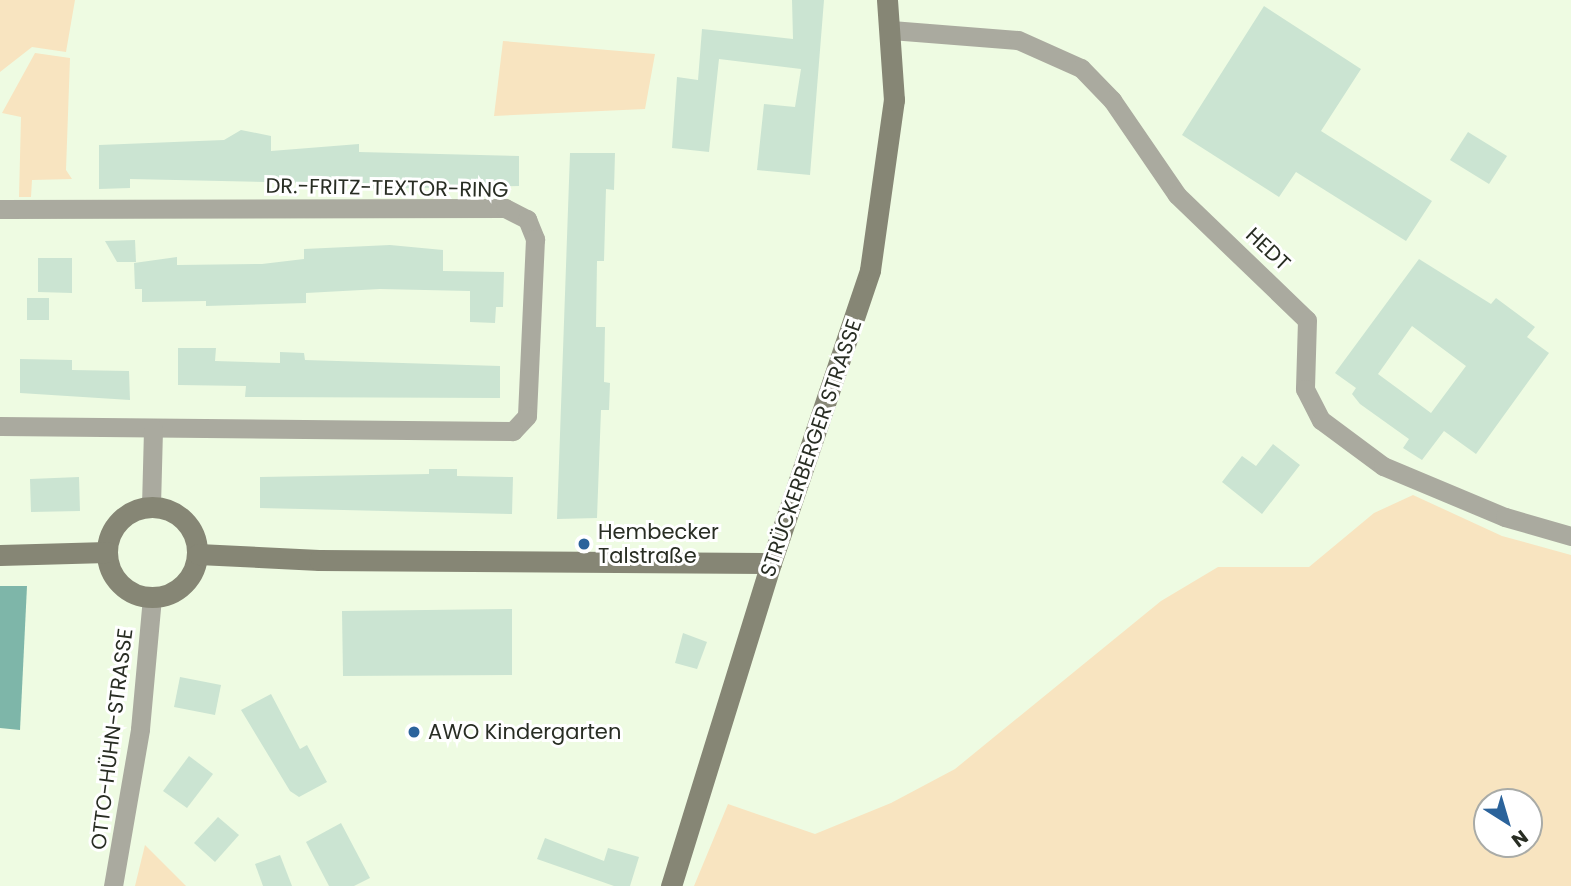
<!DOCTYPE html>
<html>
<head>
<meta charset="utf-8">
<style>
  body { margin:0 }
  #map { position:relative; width:1571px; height:886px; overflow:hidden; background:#eefbe2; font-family:Poppins,sans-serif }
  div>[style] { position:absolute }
  .green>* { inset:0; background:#f8e4c0 }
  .water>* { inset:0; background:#7eb6a9 }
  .building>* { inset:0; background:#cbe4d2 }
  .street>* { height:19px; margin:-9.5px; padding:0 9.5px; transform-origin:9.5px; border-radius:9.5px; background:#aaaa9f }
  .secondary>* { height:21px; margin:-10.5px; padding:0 10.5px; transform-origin:10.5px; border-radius:10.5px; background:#868675 }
  .secondary>.ring { margin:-10.5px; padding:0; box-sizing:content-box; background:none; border:21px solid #868675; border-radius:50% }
  .dots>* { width:19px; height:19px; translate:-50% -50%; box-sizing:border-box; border:4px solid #fff; border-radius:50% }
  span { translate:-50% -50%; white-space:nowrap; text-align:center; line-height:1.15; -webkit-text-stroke:6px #fff; paint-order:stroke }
  .street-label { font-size:21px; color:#282d23 }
  .poi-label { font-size:21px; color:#282d23 }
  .left { translate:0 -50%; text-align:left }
  .north { position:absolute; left:1473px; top:788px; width:70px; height:70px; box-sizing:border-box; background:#fff; border:2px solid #a9aba7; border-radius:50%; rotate:143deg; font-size:19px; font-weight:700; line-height:28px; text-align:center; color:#282d23 }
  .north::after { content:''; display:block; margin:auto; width:24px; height:32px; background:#2b639b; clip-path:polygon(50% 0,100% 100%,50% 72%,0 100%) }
</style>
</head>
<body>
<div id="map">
  <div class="green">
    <i style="clip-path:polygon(0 0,75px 0,66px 52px,32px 47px,0 72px)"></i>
    <i style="clip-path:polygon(503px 41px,655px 54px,645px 109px,494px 116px)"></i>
    <i style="clip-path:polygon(35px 53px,70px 58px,66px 170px,72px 179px,32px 180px,31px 197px,19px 197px,21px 117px,2px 113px)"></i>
    <i style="clip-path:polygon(evenodd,1413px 495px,1502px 536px,1571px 555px,1571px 886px,694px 886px,728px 804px,815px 834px,891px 803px,955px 769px,1161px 601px,1218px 567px,1309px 567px,1374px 513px,1413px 495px,1487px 802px,1529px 802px,1529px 844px,1487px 844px,1487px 802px)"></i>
    <i style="clip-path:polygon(145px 845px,186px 886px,135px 886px)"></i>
  </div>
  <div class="water">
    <i style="clip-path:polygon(0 586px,27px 586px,20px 730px,0 728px)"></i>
  </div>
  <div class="building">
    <i style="clip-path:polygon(792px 0,824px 0,810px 175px,757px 170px,764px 104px,795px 107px,801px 69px,719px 59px,709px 152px,672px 148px,677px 77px,698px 80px,702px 29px,793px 39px)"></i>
    <i style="clip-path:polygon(1264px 6px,1361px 69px,1321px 131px,1432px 201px,1406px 241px,1296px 172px,1279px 197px,1182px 135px)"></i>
    <i style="clip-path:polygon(241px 130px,271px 136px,271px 151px,359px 144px,359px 152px,519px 156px,519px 186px,359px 189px,359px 184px,130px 179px,130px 188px,99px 189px,99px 145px,224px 140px)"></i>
    <i style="clip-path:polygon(1468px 132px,1507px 156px,1489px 184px,1450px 160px)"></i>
    <i style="clip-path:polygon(570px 153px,615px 153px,614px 190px,606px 189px,604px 261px,597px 261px,596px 327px,605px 327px,604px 382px,610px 383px,609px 410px,601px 410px,597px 518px,557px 519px)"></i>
    <i style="clip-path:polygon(135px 240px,136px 262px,117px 262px,105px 241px)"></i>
    <i style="clip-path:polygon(390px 245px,443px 250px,443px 271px,504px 272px,503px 307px,496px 307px,495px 323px,470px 322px,470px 291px,380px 289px,306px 293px,306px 303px,206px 306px,206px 301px,142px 302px,142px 289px,135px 289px,134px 263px,177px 257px,177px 265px,262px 264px,304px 259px,304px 249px)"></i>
    <i style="clip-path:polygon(38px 258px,72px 258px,72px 293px,38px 292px)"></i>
    <i style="clip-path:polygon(evenodd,1419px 259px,1491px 304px,1496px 298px,1535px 327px,1527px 337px,1549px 353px,1476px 454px,1444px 431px,1422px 460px,1403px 448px,1409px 439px,1360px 404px,1352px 394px,1356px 388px,1335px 373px,1419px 259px,1412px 326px,1466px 366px,1431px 413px,1378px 374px,1412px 326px)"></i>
    <i style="clip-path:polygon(27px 298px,49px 298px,49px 320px,27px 320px)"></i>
    <i style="clip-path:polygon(178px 348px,216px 348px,215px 361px,280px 363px,280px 352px,304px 353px,305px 360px,500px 366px,500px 398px,245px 397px,246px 386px,178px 385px)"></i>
    <i style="clip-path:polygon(20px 359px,72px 360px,72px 370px,129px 371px,130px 400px,20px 393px)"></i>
    <i style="clip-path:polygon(1273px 444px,1300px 465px,1262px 514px,1222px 482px,1242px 456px,1256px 466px)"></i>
    <i style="clip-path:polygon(429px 469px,457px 469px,457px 476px,513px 477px,512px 514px,260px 508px,260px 477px,429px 474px)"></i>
    <i style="clip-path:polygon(79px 477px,80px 511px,31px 512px,30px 479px)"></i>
    <i style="clip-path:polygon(512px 609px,512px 675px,343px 676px,342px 611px)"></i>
    <i style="clip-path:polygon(683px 633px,707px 642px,697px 669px,675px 663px)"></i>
    <i style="clip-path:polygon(180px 677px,221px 685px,215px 715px,174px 707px)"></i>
    <i style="clip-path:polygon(271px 694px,300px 749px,307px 745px,327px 782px,299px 797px,290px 791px,241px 710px)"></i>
    <i style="clip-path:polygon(189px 756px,213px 774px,187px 808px,163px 791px)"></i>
    <i style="clip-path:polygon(218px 817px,239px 835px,215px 862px,194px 843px)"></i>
    <i style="clip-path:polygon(341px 823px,370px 878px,354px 886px,329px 886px,306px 842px)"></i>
    <i style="clip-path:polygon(545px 838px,604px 861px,608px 848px,639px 857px,630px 886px,614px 886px,537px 859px)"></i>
    <i style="clip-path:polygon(280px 855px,292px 886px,263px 886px,255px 864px)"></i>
  </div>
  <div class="street">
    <i style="left:891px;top:30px;width:127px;rotate:4.5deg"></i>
    <i style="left:1018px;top:40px;width:69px;rotate:24deg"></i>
    <i style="left:1081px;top:68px;width:45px;rotate:45.9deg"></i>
    <i style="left:1112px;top:100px;width:115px;rotate:55.6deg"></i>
    <i style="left:1177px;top:195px;width:180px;rotate:43.9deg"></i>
    <i style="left:1307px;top:320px;width:69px;rotate:91.7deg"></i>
    <i style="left:1305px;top:389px;width:35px;rotate:63deg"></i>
    <i style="left:1321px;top:420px;width:77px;rotate:36.6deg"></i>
    <i style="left:1383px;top:466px;width:132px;rotate:22.7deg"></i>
    <i style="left:1505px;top:517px;width:69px;rotate:16.1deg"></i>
    <i style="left:0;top:209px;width:505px;rotate:-0.11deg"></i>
    <i style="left:505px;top:208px;width:25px;rotate:27deg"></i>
    <i style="left:527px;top:219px;width:22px;rotate:68deg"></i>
    <i style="left:535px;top:239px;width:177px;rotate:92.6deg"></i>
    <i style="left:527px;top:416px;width:21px;rotate:133deg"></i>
    <i style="left:513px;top:431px;width:513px;rotate:-179.44deg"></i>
    <i style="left:151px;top:506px;width:78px;rotate:-88.5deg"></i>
    <i style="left:113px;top:886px;width:159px;rotate:-80.2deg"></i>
    <i style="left:140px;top:729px;width:133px;rotate:-84.8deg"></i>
  </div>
  <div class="secondary">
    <i class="ring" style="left:107px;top:507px;width:69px;height:69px"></i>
    <i style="left:198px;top:554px;width:121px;rotate:2.8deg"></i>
    <i style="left:319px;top:560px;width:452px;rotate:0.4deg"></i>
    <i style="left:0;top:555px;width:107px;rotate:-1.6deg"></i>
    <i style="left:671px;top:886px;width:338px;rotate:-72.8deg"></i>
    <i style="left:771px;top:563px;width:309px;rotate:-71.3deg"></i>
    <i style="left:870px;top:270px;width:172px;rotate:-82deg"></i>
    <i style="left:894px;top:100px;width:100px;rotate:-94deg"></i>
  </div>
  <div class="dots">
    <i style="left:584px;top:544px;background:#2b639b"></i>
    <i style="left:414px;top:732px;background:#2b639b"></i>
  </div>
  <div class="street-label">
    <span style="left:387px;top:188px;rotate:1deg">DR.-FRITZ-TEXTOR-RING</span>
    <span style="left:1268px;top:249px;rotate:43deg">HEDT</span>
    <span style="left:811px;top:448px;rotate:-71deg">STRÜCKERBERGER STRASSE</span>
    <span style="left:112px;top:739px;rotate:-83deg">OTTO-HÜHN-STRASSE</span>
  </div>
  <div class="poi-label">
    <span class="left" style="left:598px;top:544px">Hembecker<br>Talstraße</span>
    <span class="left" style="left:428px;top:732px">AWO Kindergarten</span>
  </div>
  <div class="north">N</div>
</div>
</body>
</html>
